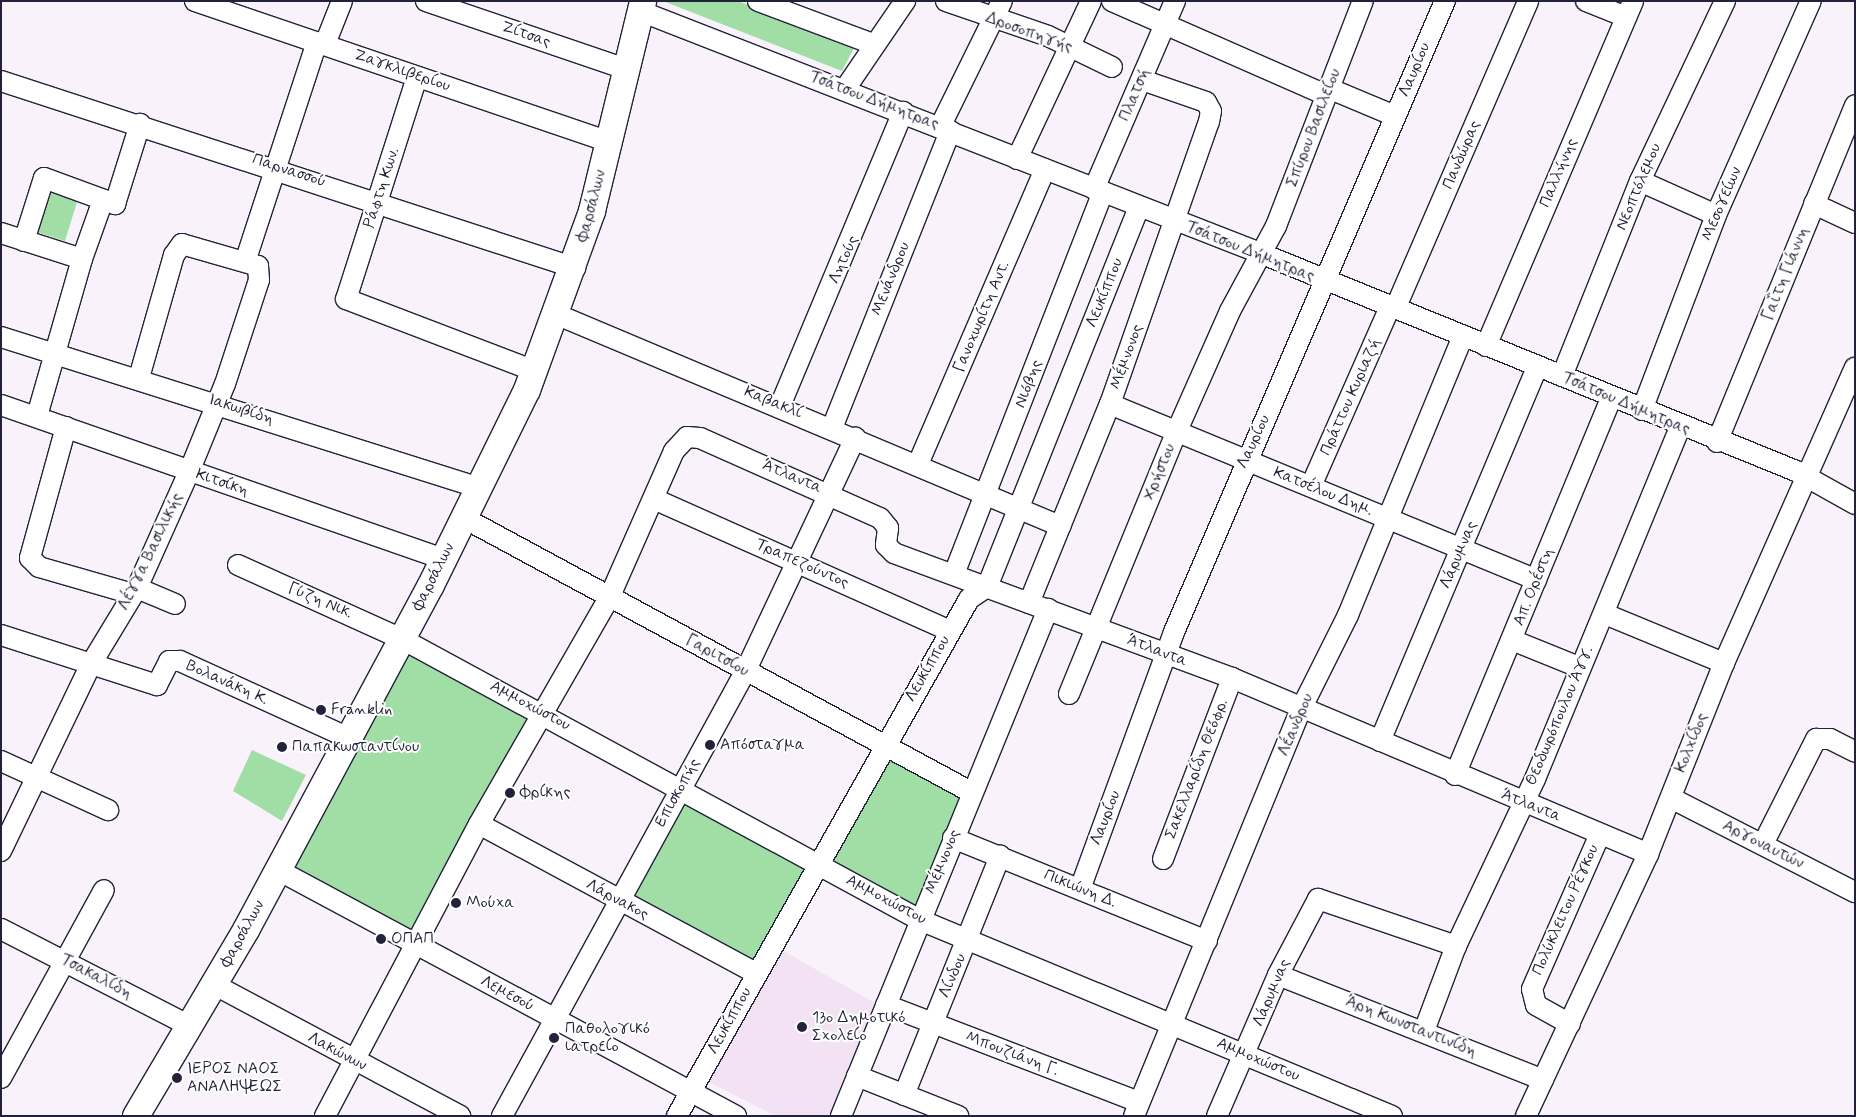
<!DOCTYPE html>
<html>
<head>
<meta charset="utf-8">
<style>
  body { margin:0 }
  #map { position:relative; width:1856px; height:1117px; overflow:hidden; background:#f9f2fa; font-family:Mynerve,sans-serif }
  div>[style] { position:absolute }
  .built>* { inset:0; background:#f2e2f4 }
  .green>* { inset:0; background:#a1dea5 }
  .roads { filter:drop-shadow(1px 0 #22223b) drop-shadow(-1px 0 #22223b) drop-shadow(0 1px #22223b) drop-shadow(0 -1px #22223b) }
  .minor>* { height:20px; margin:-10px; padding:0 10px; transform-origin:10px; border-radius:10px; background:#fff }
  .major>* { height:26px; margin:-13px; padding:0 13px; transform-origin:13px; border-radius:13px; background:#fff }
  .dots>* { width:14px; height:14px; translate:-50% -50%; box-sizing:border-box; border:2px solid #fff; border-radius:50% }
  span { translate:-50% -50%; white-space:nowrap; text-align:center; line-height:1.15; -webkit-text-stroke:4px #fff; paint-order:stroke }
  .street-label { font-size:16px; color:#22223b }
  .poi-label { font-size:16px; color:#22223b }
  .left { translate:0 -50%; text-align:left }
  .frame { position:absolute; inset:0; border:2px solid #22223b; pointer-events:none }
</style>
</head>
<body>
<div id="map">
  <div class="built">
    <i style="clip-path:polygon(780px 949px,875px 1003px,832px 1116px,776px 1116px,707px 1081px)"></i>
  </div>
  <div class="green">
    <i style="clip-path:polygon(663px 1px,738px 1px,855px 46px,842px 71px)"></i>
    <i style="clip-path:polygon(36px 178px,80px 192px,65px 241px,21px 227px)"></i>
    <i style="clip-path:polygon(407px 646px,533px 710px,411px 932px,290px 868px)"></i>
    <i style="clip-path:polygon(884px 744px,971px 792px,920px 920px,817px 864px,756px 973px,618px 902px,681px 788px,817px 864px)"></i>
    <i style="clip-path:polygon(252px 750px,306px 775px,282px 821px,233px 791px)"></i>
  </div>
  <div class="roads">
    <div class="minor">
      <i style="left:195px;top:1px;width:437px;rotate:18.8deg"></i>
      <i style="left:426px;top:1px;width:211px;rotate:18.8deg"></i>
      <i style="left:758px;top:1px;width:123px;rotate:20.5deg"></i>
      <i style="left:946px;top:1px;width:108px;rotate:18.9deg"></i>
      <i style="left:1048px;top:36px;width:71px;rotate:25.8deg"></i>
      <i style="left:1112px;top:1px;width:234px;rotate:23.7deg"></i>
      <i style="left:1586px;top:1px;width:43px;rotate:21.8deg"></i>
      <i style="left:640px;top:11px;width:666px;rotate:21.32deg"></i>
      <i style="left:1260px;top:253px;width:579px;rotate:22.13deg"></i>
      <i style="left:1796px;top:471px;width:68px;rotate:29.2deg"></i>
      <i style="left:325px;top:44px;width:46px;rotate:-68.4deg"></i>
      <i style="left:417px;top:77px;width:233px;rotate:107.7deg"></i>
      <i style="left:346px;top:299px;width:202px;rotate:20.9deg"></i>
      <i style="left:1px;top:81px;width:604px;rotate:18.04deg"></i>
      <i style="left:1328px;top:88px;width:73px;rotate:22.7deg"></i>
      <i style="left:845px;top:89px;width:107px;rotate:-55.7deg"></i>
      <i style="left:940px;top:127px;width:140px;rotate:-63.8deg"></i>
      <i style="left:1017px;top:159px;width:174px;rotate:-64.9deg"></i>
      <i style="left:1640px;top:181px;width:83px;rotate:24.1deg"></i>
      <i style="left:1094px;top:189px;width:205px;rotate:-66.7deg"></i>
      <i style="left:1814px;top:204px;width:45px;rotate:24.9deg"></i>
      <i style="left:1px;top:233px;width:85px;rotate:17.8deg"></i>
      <i style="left:24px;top:241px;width:66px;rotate:-72.4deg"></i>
      <i style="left:44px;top:178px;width:76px;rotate:20.1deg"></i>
      <i style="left:115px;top:204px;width:84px;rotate:-72.6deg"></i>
      <i style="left:246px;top:259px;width:228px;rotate:-71.9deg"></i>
      <i style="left:1395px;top:309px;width:335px;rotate:-66.6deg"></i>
      <i style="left:558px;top:315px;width:545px;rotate:22.8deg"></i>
      <i style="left:1px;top:337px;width:502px;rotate:17.5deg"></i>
      <i style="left:1486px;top:346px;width:375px;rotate:-66.9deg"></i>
      <i style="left:1562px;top:376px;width:210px;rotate:-68.2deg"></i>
      <i style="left:1640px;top:181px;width:199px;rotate:-64.7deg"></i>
      <i style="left:1110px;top:404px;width:461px;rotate:22.4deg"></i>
      <i style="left:1px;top:405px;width:469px;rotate:19.2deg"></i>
      <i style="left:780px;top:406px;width:319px;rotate:-67.3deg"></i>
      <i style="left:1642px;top:410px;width:209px;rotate:-69.2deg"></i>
      <i style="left:1716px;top:215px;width:234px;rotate:-66.1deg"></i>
      <i style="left:37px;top:416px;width:163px;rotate:-74deg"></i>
      <i style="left:82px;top:259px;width:63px;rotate:-70.4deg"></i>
      <i style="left:66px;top:427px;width:136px;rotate:105.4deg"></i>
      <i style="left:30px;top:558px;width:13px;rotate:45deg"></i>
      <i style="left:39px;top:567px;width:98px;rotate:16deg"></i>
      <i style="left:832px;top:428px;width:320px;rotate:-68.3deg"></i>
      <i style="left:1717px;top:442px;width:364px;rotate:-67.7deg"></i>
      <i style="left:918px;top:464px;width:321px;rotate:-66.7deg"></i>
      <i style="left:1311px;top:486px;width:196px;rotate:-66.2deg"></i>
      <i style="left:654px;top:499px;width:324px;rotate:24deg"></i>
      <i style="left:464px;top:518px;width:576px;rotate:28.39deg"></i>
      <i style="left:238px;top:565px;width:180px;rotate:24.3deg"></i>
      <i style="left:402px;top:639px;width:589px;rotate:28.48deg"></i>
      <i style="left:920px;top:920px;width:511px;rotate:22.55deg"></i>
      <i style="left:954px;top:574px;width:410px;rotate:-68.7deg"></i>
      <i style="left:987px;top:587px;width:409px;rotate:-68.2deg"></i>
      <i style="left:137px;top:588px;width:41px;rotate:22.8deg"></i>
      <i style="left:1029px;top:603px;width:215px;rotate:-67.9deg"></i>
      <i style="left:1110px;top:404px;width:299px;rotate:-70.7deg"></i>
      <i style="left:1209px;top:122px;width:11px;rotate:-80deg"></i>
      <i style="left:1211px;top:111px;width:10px;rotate:-119deg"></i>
      <i style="left:1206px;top:102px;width:68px;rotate:-161deg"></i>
      <i style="left:1605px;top:614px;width:129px;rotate:22.4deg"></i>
      <i style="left:1px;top:635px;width:164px;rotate:17.8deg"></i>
      <i style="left:157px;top:685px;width:27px;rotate:-63deg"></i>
      <i style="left:169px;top:661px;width:11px"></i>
      <i style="left:180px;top:661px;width:186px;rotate:24.5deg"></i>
      <i style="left:1512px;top:640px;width:74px;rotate:22.1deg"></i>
      <i style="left:1069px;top:694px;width:282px;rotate:-67.7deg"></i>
      <i style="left:1176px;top:433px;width:133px;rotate:-66.1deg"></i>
      <i style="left:1230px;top:311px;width:97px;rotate:-61.6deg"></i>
      <i style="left:1276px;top:226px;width:241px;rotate:-68.9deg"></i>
      <i style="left:1380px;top:741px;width:405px;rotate:-67.2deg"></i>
      <i style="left:1px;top:761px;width:118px;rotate:24.6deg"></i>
      <i style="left:1455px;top:775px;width:408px;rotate:-67.5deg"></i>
      <i style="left:1671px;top:798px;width:207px;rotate:27.1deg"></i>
      <i style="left:479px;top:824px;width:315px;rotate:28.3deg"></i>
      <i style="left:953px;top:838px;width:274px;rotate:22.1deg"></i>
      <i style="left:1763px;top:844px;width:118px;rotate:-63.2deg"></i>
      <i style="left:1816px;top:739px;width:14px"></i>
      <i style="left:1830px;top:739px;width:28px;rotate:27deg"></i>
      <i style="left:1px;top:851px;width:208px;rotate:-64.3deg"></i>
      <i style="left:91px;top:664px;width:89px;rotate:-58.8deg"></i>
      <i style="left:137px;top:588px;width:127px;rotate:-65.9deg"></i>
      <i style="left:189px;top:472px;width:95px;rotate:-67.8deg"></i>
      <i style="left:225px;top:384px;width:109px;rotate:-71.9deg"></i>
      <i style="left:259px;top:280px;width:14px;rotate:-94deg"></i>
      <i style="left:258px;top:266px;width:79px;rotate:-163.9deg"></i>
      <i style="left:182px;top:244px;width:14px;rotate:126deg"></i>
      <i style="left:174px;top:255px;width:128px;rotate:105.9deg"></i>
      <i style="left:1163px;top:859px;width:194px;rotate:-69.1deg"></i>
      <i style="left:278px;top:870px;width:520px;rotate:28.24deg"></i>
      <i style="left:1080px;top:889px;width:274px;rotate:-69.9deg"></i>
      <i style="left:1174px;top:632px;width:687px;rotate:-66.76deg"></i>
      <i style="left:1px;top:929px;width:212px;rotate:27.2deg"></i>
      <i style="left:1278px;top:975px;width:285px;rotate:21.6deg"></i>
      <i style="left:215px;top:985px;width:278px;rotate:28.1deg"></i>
      <i style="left:886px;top:1005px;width:271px;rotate:21deg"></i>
      <i style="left:1570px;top:1024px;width:39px;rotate:-151deg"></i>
      <i style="left:1536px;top:1005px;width:16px;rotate:-104deg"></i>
      <i style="left:1532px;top:989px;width:169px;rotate:-66.3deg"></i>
      <i style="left:1424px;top:1031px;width:91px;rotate:-69.4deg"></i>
      <i style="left:1456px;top:946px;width:185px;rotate:-64.7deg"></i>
      <i style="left:1535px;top:779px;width:381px;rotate:-67.6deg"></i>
      <i style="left:857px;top:1076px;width:109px;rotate:21.6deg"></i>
      <i style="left:1px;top:1078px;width:214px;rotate:-61.3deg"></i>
      <i style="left:904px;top:1095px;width:258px;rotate:-68.1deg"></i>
      <i style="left:325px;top:1116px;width:330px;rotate:-62.2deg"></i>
      <i style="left:479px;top:824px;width:263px;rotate:-60.1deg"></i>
      <i style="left:610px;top:596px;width:158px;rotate:-66.2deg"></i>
      <i style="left:674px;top:451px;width:19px;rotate:-47deg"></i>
      <i style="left:687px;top:437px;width:13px;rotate:4deg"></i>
      <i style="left:700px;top:438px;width:197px;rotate:24deg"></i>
      <i style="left:880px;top:518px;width:13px;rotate:51deg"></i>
      <i style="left:888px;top:528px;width:17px;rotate:97deg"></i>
      <i style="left:886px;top:545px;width:11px;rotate:45deg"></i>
      <i style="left:894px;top:553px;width:360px;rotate:20.3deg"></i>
      <i style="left:1232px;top:678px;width:452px;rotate:22.9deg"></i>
      <i style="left:502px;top:1116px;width:506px;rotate:-61.31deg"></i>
      <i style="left:745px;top:672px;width:259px;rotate:-64.8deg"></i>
      <i style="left:677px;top:1116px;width:594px;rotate:-60.54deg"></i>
      <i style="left:969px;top:599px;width:22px;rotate:-34deg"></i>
      <i style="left:841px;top:1116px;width:548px;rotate:-67.79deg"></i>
      <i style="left:1134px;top:1116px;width:442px;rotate:-67.7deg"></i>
      <i style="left:1302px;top:707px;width:103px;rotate:-63.4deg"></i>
      <i style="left:1348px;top:615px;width:302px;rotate:-67.6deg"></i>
      <i style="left:1217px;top:1116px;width:154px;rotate:-66.6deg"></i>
      <i style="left:1278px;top:975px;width:86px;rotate:-62.2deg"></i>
      <i style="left:1318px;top:899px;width:146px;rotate:18.8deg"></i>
      <i style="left:1526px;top:1116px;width:289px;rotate:-65deg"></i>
      <i style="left:1648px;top:854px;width:206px;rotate:-68.3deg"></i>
      <i style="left:1724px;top:663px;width:323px;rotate:-66.1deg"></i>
    </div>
    <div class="major">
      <i style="left:136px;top:1116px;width:216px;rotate:-59.4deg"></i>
      <i style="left:246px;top:930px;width:391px;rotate:-61.8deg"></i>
      <i style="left:431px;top:585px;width:217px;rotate:-63.8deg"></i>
      <i style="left:527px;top:390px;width:190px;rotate:-70deg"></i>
      <i style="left:592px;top:211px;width:216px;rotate:-76.3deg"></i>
    </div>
  </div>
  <div class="dots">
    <i style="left:321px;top:710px;background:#22223b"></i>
    <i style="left:710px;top:745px;background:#22223b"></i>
    <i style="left:282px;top:747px;background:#22223b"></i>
    <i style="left:510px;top:793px;background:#22223b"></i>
    <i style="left:456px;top:903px;background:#22223b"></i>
    <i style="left:381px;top:939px;background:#22223b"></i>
    <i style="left:802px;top:1027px;background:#22223b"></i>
    <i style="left:554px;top:1038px;background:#22223b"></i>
    <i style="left:177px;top:1078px;background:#22223b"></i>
  </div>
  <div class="street-label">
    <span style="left:1029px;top:33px;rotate:20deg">Δροσοπηγής</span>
    <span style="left:526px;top:35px;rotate:19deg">Ζίτσας</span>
    <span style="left:1415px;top:70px;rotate:-67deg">Λαυρίου</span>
    <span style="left:402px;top:71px;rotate:19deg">Ζαγκλιβερίου</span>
    <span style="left:1135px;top:95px;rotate:-67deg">Πλατσή</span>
    <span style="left:874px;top:101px;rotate:21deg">Τσάτσου Δήμητρας</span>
    <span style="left:1314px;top:128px;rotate:-69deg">Σπύρου Βασιλείου</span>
    <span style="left:1462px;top:155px;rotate:-67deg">Πανδώρας</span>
    <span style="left:289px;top:171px;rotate:18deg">Παρνασσού</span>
    <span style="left:1559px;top:173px;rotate:-67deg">Παλλήνης</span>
    <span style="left:1639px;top:187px;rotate:-67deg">Νεοπτόλεμου</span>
    <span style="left:382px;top:188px;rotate:-72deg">Ράφτη Κων.</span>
    <span style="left:1722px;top:204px;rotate:-67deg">Μεσογείων</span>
    <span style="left:592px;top:206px;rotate:-75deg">Φαρσάλων</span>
    <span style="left:1250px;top:252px;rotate:22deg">Τσάτσου Δήμητρας</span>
    <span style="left:844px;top:260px;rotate:-66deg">Λητούς</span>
    <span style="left:1786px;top:274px;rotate:-68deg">Γαΐτη Γιάννη</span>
    <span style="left:891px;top:279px;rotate:-68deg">Μενάνδρου</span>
    <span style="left:1105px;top:293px;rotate:-68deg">Λευκίππου</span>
    <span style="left:982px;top:317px;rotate:-67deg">Γανοχωρίτη Αντ.</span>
    <span style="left:1127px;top:357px;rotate:-70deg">Μέμνονος</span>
    <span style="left:1029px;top:384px;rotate:-69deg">Νιόβης</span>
    <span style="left:1351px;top:397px;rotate:-66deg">Πράττου Κυριαζή</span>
    <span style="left:773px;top:403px;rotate:22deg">Καβακλί</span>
    <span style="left:1626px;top:404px;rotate:23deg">Τσάτσου Δήμητρας</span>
    <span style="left:241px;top:410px;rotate:18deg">Ιακωβίδη</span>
    <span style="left:1254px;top:442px;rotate:-65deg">Λαυρίου</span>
    <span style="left:1160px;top:472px;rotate:-68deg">Χρήστου</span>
    <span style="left:792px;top:477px;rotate:23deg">Άτλαντα</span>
    <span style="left:222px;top:483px;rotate:19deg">Κιτσίκη</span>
    <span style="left:1323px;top:492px;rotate:22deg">Κατσέλου Δημ.</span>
    <span style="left:151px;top:552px;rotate:-64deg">Λέγγα Βασιλικής</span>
    <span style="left:1459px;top:555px;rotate:-67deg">Λάρυμνας</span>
    <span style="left:802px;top:564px;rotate:24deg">Τραπεζούντος</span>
    <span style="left:434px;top:577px;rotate:-63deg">Φαρσάλων</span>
    <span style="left:1534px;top:587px;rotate:-68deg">Απ. Ορέστη</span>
    <span style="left:320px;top:601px;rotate:23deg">Γύζη Νικ.</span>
    <span style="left:1157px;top:651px;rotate:21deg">Άτλαντα</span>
    <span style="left:717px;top:656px;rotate:29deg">Γαριτσίου</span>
    <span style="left:928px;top:669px;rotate:-60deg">Λευκίππου</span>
    <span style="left:227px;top:683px;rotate:24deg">Βολανάκη Κ.</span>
    <span style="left:530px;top:706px;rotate:28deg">Αμμοχώστου</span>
    <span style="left:1560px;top:716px;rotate:-67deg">Θεοδωρόπουλου Άγγ.</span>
    <span style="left:1296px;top:725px;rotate:-67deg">Λέανδρου</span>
    <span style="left:1692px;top:743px;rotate:-68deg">Κολχίδος</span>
    <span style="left:1197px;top:769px;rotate:-69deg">Σακελλαρίδη Θεόφρ.</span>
    <span style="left:678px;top:793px;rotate:-61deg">Επισκοπής</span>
    <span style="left:1531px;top:806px;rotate:22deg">Άτλαντα</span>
    <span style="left:1106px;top:818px;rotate:-69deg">Λαυρίου</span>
    <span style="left:1763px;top:845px;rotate:27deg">Αργοναυτών</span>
    <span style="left:943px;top:862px;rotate:-68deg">Μέμνονος</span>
    <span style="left:1080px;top:889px;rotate:22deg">Πικιώνη Δ.</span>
    <span style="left:617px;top:900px;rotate:28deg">Λάρνακος</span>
    <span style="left:886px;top:900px;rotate:28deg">Αμμοχώστου</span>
    <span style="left:1566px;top:910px;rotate:-66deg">Πολύκλειτου Ρέγκου</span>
    <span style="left:243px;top:934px;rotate:-61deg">Φαρσάλων</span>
    <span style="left:953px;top:976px;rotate:-67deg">Λίνδου</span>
    <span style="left:96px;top:977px;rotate:28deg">Τσακαλίδη</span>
    <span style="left:1272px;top:993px;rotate:-67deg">Λάρυμνας</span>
    <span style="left:507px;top:994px;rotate:28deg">Λεμεσού</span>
    <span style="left:730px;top:1021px;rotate:-61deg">Λευκίππου</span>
    <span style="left:1411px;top:1027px;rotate:22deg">Άρη Κωνσταντινίδη</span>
    <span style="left:337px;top:1052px;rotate:28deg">Λακώνων</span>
    <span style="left:1012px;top:1054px;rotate:21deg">Μπουζιάνη Γ.</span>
    <span style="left:1258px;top:1060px;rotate:23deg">Αμμοχώστου</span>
  </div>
  <div class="poi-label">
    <span class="left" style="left:331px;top:710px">Franklin</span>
    <span class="left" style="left:720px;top:745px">Απόσταγμα</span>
    <span class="left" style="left:292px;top:747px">Παπακωσταντίνου</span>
    <span class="left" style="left:520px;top:793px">Φρίκης</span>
    <span class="left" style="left:466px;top:903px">Μούχα</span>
    <span class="left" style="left:391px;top:939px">ΟΠΑΠ</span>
    <span class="left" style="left:812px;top:1027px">13ο Δημοτικό<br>Σχολείο</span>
    <span class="left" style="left:565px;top:1038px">Παθολογικό<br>ιατρείο</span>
    <span class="left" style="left:187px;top:1078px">ΙΕΡΟΣ ΝΑΟΣ<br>ΑΝΑΛΗΨΕΩΣ</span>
  </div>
  <div class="frame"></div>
</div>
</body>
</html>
